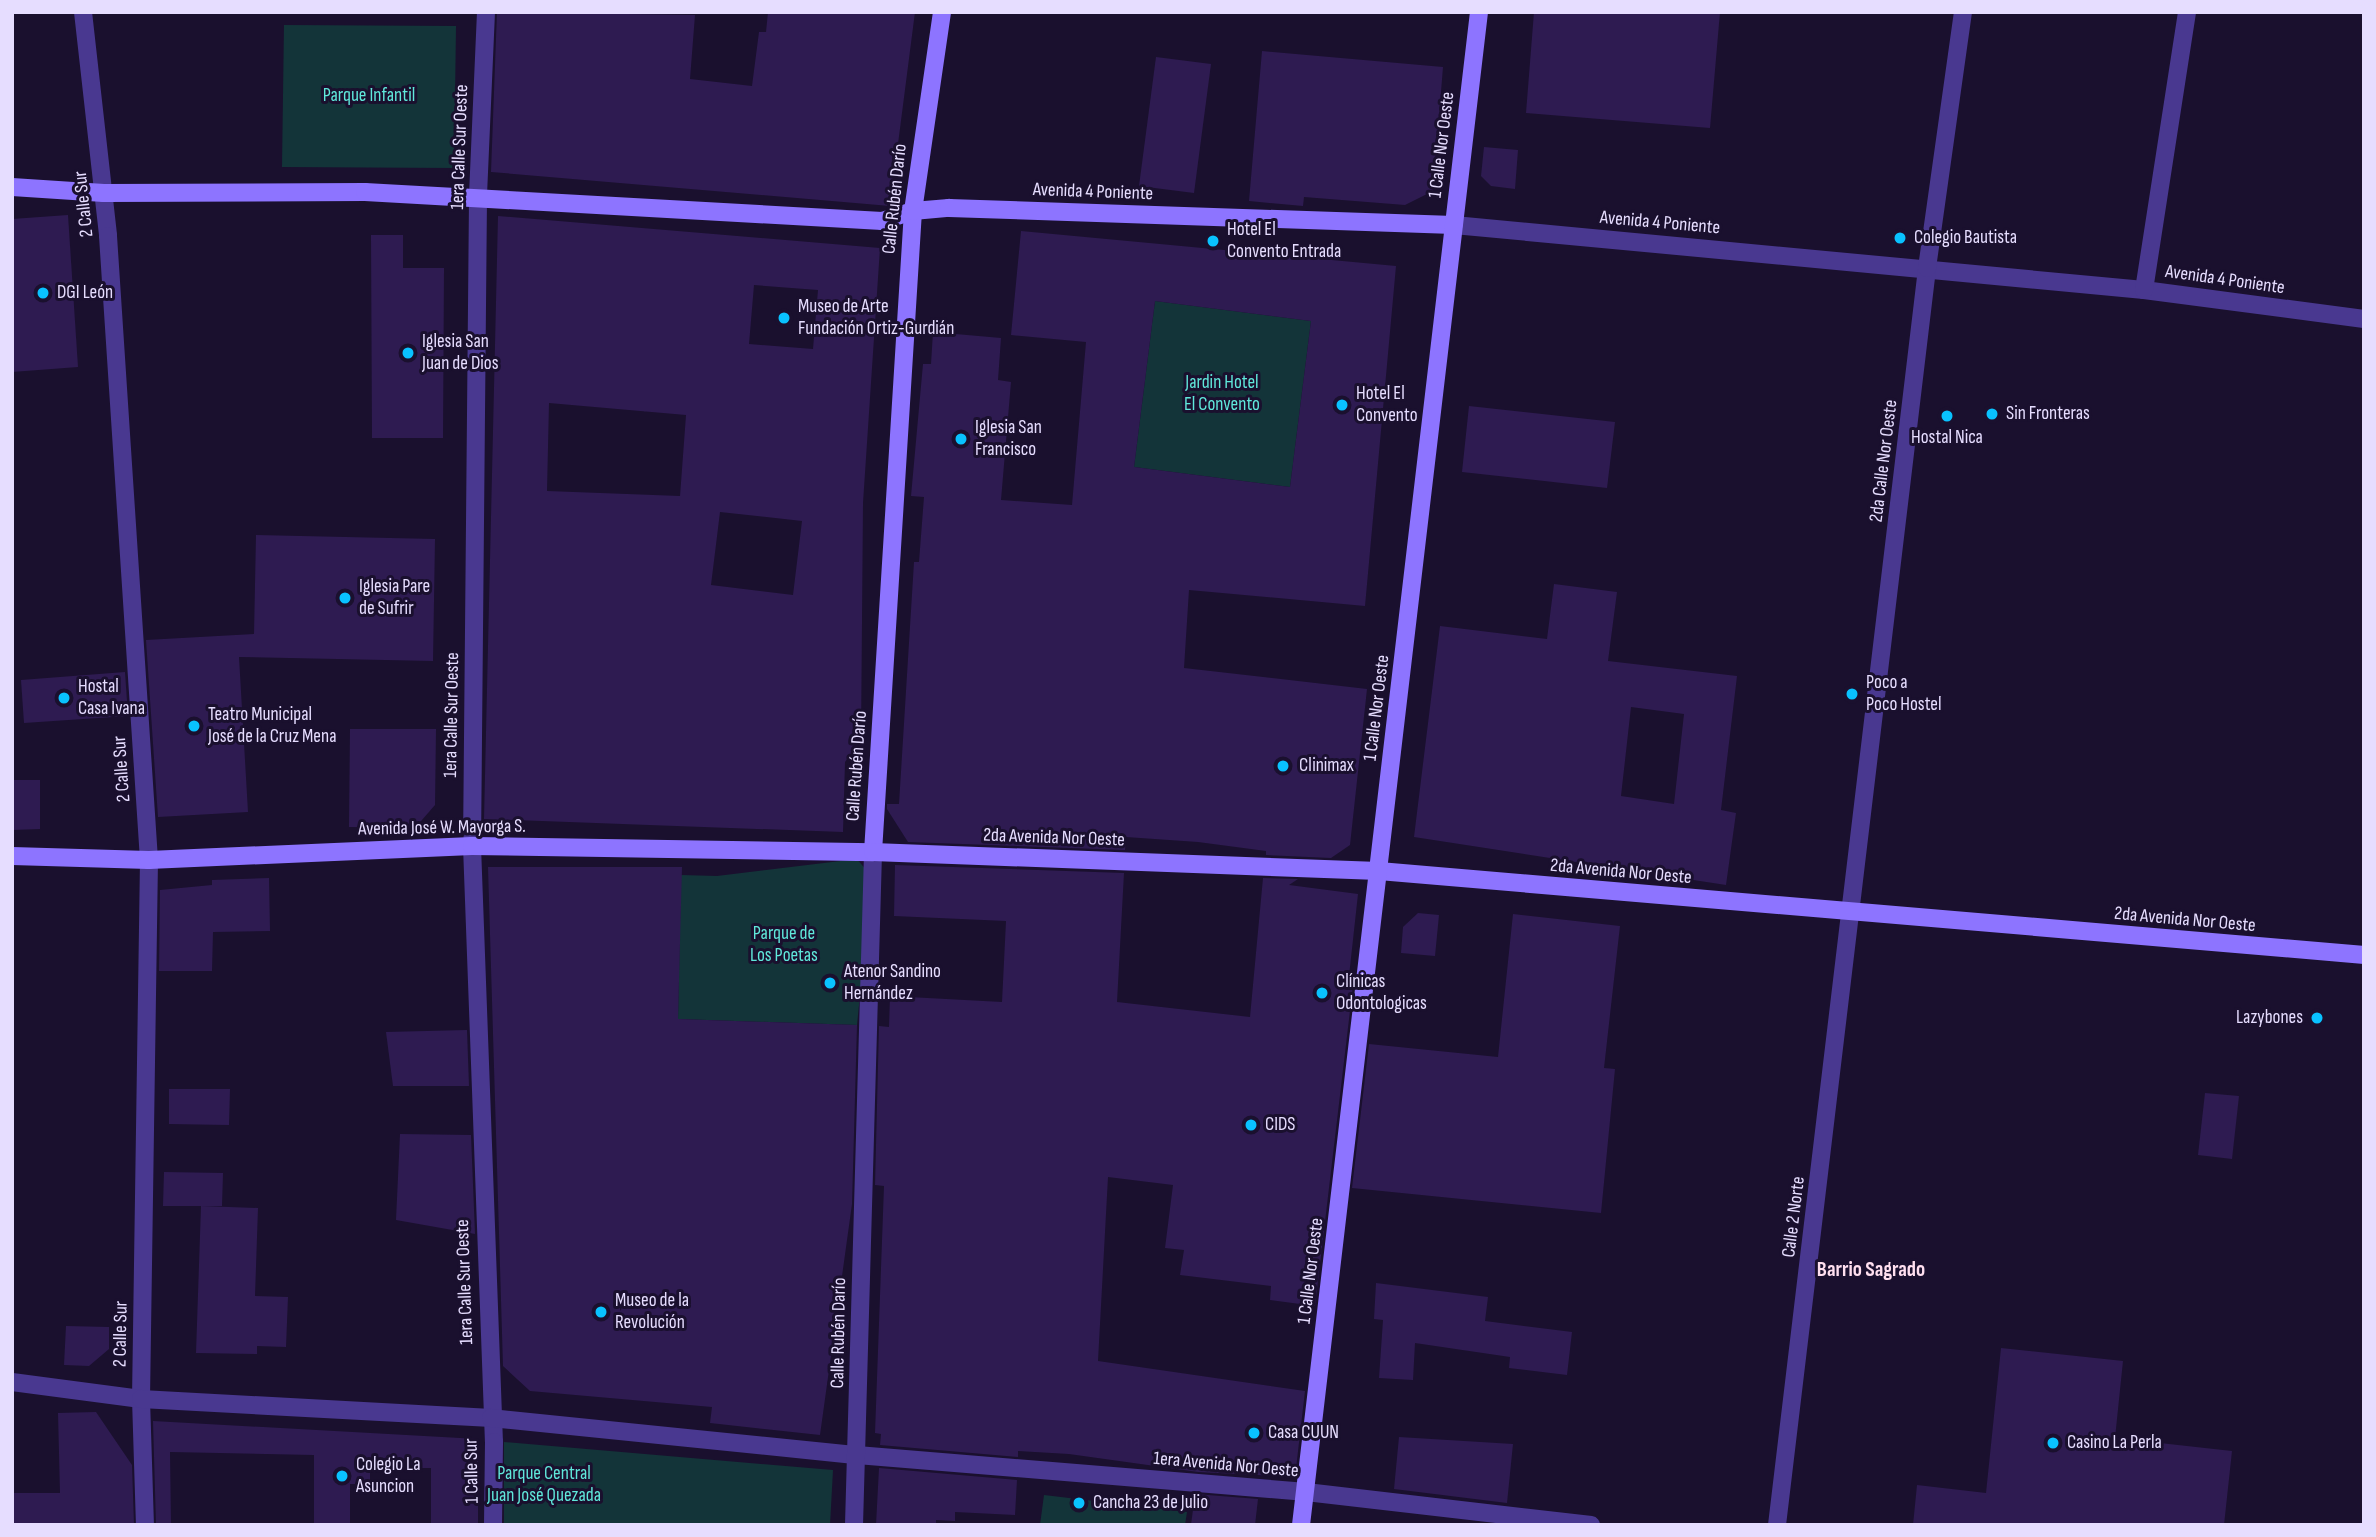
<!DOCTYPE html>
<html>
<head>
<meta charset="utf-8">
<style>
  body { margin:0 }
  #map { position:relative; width:2376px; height:1537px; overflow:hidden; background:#1a102e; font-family:"Sofia Sans Condensed",sans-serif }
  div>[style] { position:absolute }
  .green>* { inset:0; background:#133439 }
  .building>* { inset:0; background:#2e1b51 }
  .street>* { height:18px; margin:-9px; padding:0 9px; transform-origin:9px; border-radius:9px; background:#493890 }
  .secondary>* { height:18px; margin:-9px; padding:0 9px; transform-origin:9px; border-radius:9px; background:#8d74ff }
  .dots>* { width:19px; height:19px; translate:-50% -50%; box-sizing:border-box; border:4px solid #1a102e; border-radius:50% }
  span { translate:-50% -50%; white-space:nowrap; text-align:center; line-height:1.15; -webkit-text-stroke:6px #1a102e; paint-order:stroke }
  .park-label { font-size:19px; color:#60e8db }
  .street-label { font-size:19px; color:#e6ddff }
  .poi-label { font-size:19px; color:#e6ddff }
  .left { translate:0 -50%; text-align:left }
  .right { translate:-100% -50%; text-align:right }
  .neighbourhood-label { font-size:21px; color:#ffdfef; font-weight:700 }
  .frame { position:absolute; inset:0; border:14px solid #e6ddff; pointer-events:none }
</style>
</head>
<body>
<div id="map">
  <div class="green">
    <i style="clip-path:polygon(284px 25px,456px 26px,454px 168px,282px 167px)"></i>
    <i style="clip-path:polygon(1155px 301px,1311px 321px,1290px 487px,1134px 467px)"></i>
    <i style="clip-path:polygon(857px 859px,872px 877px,857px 1025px,678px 1019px,681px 875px,717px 876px)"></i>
    <i style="clip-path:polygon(504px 1442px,833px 1470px,830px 1525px,504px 1525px)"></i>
    <i style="clip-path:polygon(1044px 1495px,1187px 1512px,1185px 1525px,1040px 1525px)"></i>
  </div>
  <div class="building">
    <i style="clip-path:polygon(497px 12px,695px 15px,690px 79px,752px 86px,759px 32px,766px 32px,768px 12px,915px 12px,890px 206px,491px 172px)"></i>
    <i style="clip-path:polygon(1534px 12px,1720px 12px,1710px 128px,1526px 113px)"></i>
    <i style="clip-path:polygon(1262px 51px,1443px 67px,1433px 191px,1405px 205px,1304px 197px,1303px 206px,1249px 201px)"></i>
    <i style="clip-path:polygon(1156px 57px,1211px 64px,1194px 193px,1139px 186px)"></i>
    <i style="clip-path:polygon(1484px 147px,1518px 150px,1515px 189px,1491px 186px,1481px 176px)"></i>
    <i style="clip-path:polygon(68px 215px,78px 367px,12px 372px,12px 219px)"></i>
    <i style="clip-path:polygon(evenodd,498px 216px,880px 248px,863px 503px,861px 740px,845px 762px,843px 832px,484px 819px,498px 216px,754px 285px,818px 290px,813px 349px,749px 344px,754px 285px,498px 216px,549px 403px,686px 415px,680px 496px,547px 491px,549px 403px,498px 216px,720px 512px,802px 521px,793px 595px,711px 585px,720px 512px)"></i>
    <i style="clip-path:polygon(evenodd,1021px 231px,1396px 266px,1365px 606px,1189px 590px,1184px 668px,1367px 689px,1350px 845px,1331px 858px,1266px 855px,1266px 851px,1198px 842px,1126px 837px,1125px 850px,908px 842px,887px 809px,887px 804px,899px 804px,914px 562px,919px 562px,924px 497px,911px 496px,923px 364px,931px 364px,933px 332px,1001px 338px,998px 380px,1011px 382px,1001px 500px,1072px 505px,1086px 342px,1011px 335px,1021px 231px,1155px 301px,1311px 321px,1290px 487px,1134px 467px,1155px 301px)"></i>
    <i style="clip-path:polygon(371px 235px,403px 235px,403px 268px,444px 268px,443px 438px,372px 438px)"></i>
    <i style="clip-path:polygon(1469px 406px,1615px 422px,1607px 488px,1462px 472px)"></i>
    <i style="clip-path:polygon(256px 535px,435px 539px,433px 661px,239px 657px,248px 812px,158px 817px,146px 640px,254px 634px)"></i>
    <i style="clip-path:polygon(evenodd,1554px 584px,1617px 592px,1608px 661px,1737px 676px,1721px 810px,1736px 813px,1726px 885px,1414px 837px,1440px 626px,1547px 639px,1554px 584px,1631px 707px,1684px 714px,1674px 804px,1621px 796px,1631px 707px)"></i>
    <i style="clip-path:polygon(125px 672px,128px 716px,24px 723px,21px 680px)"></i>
    <i style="clip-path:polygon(350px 729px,436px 729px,435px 805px,415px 828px,349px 827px)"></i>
    <i style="clip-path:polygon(12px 780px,40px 780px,40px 829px,12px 830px)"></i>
    <i style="clip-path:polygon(895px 865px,1124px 873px,1117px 1002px,1250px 1017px,1263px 878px,1298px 879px,1289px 885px,1358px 894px,1349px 976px,1354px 977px,1315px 1306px,1270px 1300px,1271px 1286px,1180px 1275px,1184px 1250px,1165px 1248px,1173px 1185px,1108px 1177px,1098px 1361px,1305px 1391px,1295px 1477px,1198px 1472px,1069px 1454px,1018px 1451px,1018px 1457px,880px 1445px,881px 1434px,875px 1433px,884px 1186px,875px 1185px,879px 1026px,889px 1027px,890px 996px,1002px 1002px,1006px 921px,894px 916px)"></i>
    <i style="clip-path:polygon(488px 867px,682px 867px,678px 1019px,857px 1025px,852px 1204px,820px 1435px,710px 1423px,712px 1407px,530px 1391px,503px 1366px)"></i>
    <i style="clip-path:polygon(269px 878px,270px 931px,213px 932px,212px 971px,159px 971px,160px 890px,212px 885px,212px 880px)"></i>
    <i style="clip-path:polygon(1418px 913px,1439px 915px,1435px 956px,1401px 953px,1403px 927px)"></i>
    <i style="clip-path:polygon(1513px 914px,1620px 926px,1604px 1068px,1615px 1069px,1601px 1213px,1352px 1188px,1369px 1044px,1498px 1057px)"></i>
    <i style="clip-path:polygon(467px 1030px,469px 1086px,393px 1086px,386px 1032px)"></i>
    <i style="clip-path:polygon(169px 1089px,230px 1089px,229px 1125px,169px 1124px)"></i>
    <i style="clip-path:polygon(2205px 1093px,2239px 1096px,2232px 1159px,2198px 1155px)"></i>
    <i style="clip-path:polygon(400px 1134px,471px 1135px,475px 1234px,396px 1220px)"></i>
    <i style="clip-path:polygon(164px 1172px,223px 1173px,222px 1206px,163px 1206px)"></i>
    <i style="clip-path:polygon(201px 1206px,258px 1208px,255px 1296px,288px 1297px,286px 1347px,257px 1346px,257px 1354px,196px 1353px)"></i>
    <i style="clip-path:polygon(1376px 1283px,1488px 1297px,1485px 1321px,1572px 1332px,1567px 1375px,1509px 1368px,1510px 1357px,1415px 1343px,1413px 1380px,1379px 1378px,1383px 1320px,1374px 1319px)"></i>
    <i style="clip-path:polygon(66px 1326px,109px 1327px,109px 1349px,89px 1366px,64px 1365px)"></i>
    <i style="clip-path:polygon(2001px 1348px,2123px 1361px,2115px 1438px,2232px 1451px,2224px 1525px,1913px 1525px,1917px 1485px,1986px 1493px)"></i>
    <i style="clip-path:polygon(96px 1412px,132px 1465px,134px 1525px,12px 1525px,12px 1493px,60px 1493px,58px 1413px)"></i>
    <i style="clip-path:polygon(153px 1421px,478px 1439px,478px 1525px,431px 1525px,431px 1468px,370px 1468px,370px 1484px,350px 1484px,350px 1525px,314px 1525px,314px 1455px,170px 1452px,171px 1525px,156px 1525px)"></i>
    <i style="clip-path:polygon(1399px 1437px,1513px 1444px,1507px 1503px,1394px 1489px)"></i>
    <i style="clip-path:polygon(879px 1468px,1017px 1480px,1015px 1515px,955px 1512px,955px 1521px,936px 1520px,936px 1525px,876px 1525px)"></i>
    <i style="clip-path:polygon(1195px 1494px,1258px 1499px,1255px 1525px,1191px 1525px)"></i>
  </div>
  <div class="street">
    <i style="left:83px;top:12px;width:225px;rotate:83.6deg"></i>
    <i style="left:108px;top:236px;width:625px;rotate:86.24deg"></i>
    <i style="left:149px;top:860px;width:539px;rotate:90.85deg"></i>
    <i style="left:141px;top:1399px;width:126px;rotate:88.2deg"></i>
    <i style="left:486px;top:12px;width:186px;rotate:92.5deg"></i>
    <i style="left:478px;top:198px;width:648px;rotate:90.53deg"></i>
    <i style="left:472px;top:846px;width:596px;rotate:87.89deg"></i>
    <i style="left:494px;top:1442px;width:83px;rotate:90.7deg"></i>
    <i style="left:1454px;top:225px;width:693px;rotate:5.38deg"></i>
    <i style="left:2144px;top:290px;width:222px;rotate:7.5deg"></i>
    <i style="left:2144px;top:290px;width:281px;rotate:-81.2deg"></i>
    <i style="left:12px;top:1382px;width:130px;rotate:7.5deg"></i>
    <i style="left:141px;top:1399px;width:351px;rotate:3.1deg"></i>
    <i style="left:491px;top:1418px;width:368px;rotate:5.8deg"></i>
    <i style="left:857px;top:1455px;width:451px;rotate:4.7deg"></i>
    <i style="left:1306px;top:1492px;width:287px;rotate:6.6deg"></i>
    <i style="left:854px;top:1525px;width:673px;rotate:-88.38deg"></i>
    <i style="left:1777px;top:1525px;width:1266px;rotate:-83.19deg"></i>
    <i style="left:1927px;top:268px;width:259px;rotate:-82deg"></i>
  </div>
  <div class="secondary">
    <i style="left:12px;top:187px;width:92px;rotate:3.7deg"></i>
    <i style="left:104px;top:193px;width:261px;rotate:-0.2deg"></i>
    <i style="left:365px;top:192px;width:518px;rotate:3.21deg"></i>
    <i style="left:882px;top:221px;width:33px;rotate:-18deg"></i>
    <i style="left:913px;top:211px;width:36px;rotate:-5deg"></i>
    <i style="left:949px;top:208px;width:505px;rotate:1.93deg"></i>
    <i style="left:873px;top:852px;width:642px;rotate:-86.43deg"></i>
    <i style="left:913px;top:211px;width:201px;rotate:-81.7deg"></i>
    <i style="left:12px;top:856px;width:137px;rotate:1.7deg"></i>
    <i style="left:149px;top:860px;width:323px;rotate:-2.5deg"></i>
    <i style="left:472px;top:846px;width:401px;rotate:0.9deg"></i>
    <i style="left:873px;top:852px;width:506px;rotate:2.15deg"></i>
    <i style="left:1379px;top:871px;width:989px;rotate:4.87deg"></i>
    <i style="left:1301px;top:1525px;width:1523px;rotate:-83.29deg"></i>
  </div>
  <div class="dots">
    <i style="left:1900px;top:238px;background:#09c2ff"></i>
    <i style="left:1213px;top:241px;background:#09c2ff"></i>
    <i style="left:43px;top:293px;background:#09c2ff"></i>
    <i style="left:784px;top:318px;background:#09c2ff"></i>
    <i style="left:408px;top:353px;background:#09c2ff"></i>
    <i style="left:1342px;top:405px;background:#09c2ff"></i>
    <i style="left:1992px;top:414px;background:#09c2ff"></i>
    <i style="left:1947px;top:416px;background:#09c2ff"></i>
    <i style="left:961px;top:439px;background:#09c2ff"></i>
    <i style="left:345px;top:598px;background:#09c2ff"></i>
    <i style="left:1852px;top:694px;background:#09c2ff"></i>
    <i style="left:64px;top:698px;background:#09c2ff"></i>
    <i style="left:194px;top:726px;background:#09c2ff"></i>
    <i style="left:1283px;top:766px;background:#09c2ff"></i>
    <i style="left:830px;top:983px;background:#09c2ff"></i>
    <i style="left:1322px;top:993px;background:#09c2ff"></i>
    <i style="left:2317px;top:1018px;background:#09c2ff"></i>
    <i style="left:1251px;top:1125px;background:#09c2ff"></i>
    <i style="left:601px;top:1312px;background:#09c2ff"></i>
    <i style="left:1254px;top:1433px;background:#09c2ff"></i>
    <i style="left:2053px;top:1443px;background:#09c2ff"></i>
    <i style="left:342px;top:1476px;background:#09c2ff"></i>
    <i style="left:1079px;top:1503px;background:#09c2ff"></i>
  </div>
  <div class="park-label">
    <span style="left:369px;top:96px">Parque Infantil</span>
    <span style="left:1222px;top:394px">Jardin Hotel<br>El Convento</span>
    <span style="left:784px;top:945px">Parque de<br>Los Poetas</span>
    <span style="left:544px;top:1485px">Parque Central<br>Juan José Quezada</span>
  </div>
  <div class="street-label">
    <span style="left:1442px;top:145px;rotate:-83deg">1 Calle Nor Oeste</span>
    <span style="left:460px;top:147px;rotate:-88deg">1era Calle Sur Oeste</span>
    <span style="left:1093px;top:192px;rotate:2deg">Avenida 4 Poniente</span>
    <span style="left:895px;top:199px;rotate:-84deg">Calle Rubén Darío</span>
    <span style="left:84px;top:204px;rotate:-96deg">2 Calle Sur</span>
    <span style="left:1660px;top:223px;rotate:5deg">Avenida 4 Poniente</span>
    <span style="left:2225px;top:280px;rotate:8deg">Avenida 4 Poniente</span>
    <span style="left:1884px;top:461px;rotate:-83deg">2da Calle Nor Oeste</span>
    <span style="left:1377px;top:708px;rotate:-83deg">1 Calle Nor Oeste</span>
    <span style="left:452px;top:715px;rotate:-89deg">1era Calle Sur Oeste</span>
    <span style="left:857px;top:766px;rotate:-86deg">Calle Rubén Darío</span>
    <span style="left:122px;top:769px;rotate:-94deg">2 Calle Sur</span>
    <span style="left:442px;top:828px;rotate:-1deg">Avenida José W. Mayorga S.</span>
    <span style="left:1054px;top:838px;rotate:2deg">2da Avenida Nor Oeste</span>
    <span style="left:1621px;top:872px;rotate:5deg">2da Avenida Nor Oeste</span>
    <span style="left:2185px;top:920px;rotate:5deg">2da Avenida Nor Oeste</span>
    <span style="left:1794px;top:1217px;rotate:-83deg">Calle 2 Norte</span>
    <span style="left:1311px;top:1271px;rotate:-83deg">1 Calle Nor Oeste</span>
    <span style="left:465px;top:1282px;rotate:-92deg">1era Calle Sur Oeste</span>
    <span style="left:839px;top:1333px;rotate:-89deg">Calle Rubén Darío</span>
    <span style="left:121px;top:1334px;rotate:-89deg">2 Calle Sur</span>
    <span style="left:1226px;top:1465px;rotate:5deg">1era Avenida Nor Oeste</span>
    <span style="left:472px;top:1471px;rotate:-91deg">1 Calle Sur</span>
  </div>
  <div class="poi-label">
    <span class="left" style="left:1227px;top:241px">Hotel El<br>Convento Entrada</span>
    <span class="left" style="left:1914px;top:238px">Colegio Bautista</span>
    <span class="left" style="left:57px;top:293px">DGI León</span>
    <span class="left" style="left:798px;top:318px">Museo de Arte<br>Fundación Ortiz-Gurdián</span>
    <span class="left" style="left:422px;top:353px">Iglesia San<br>Juan de Dios</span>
    <span class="left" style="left:1356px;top:405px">Hotel El<br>Convento</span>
    <span class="left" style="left:2006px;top:414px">Sin Fronteras</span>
    <span class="left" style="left:975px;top:439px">Iglesia San<br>Francisco</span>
    <span style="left:1947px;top:438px">Hostal Nica</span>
    <span class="left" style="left:359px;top:598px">Iglesia Pare<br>de Sufrir</span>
    <span class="left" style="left:1866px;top:694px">Poco a<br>Poco Hostel</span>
    <span class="left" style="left:78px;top:698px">Hostal<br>Casa Ivana</span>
    <span class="left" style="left:208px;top:726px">Teatro Municipal<br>José de la Cruz Mena</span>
    <span class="left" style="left:1299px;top:766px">Clinimax</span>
    <span class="left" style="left:844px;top:983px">Atenor Sandino<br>Hernández</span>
    <span class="left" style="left:1336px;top:993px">Clínicas<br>Odontologicas</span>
    <span class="right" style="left:2303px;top:1018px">Lazybones</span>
    <span class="left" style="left:1265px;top:1125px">CIDS</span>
    <span class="left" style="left:615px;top:1312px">Museo de la<br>Revolución</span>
    <span class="left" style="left:1268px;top:1433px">Casa CUUN</span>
    <span class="left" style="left:2067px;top:1443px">Casino La Perla</span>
    <span class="left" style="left:356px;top:1476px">Colegio La<br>Asuncion</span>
    <span class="left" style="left:1093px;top:1503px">Cancha 23 de Julio</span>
  </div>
  <div class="neighbourhood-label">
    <span style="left:1871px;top:1270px">Barrio Sagrado</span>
  </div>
  <div class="frame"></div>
</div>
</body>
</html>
